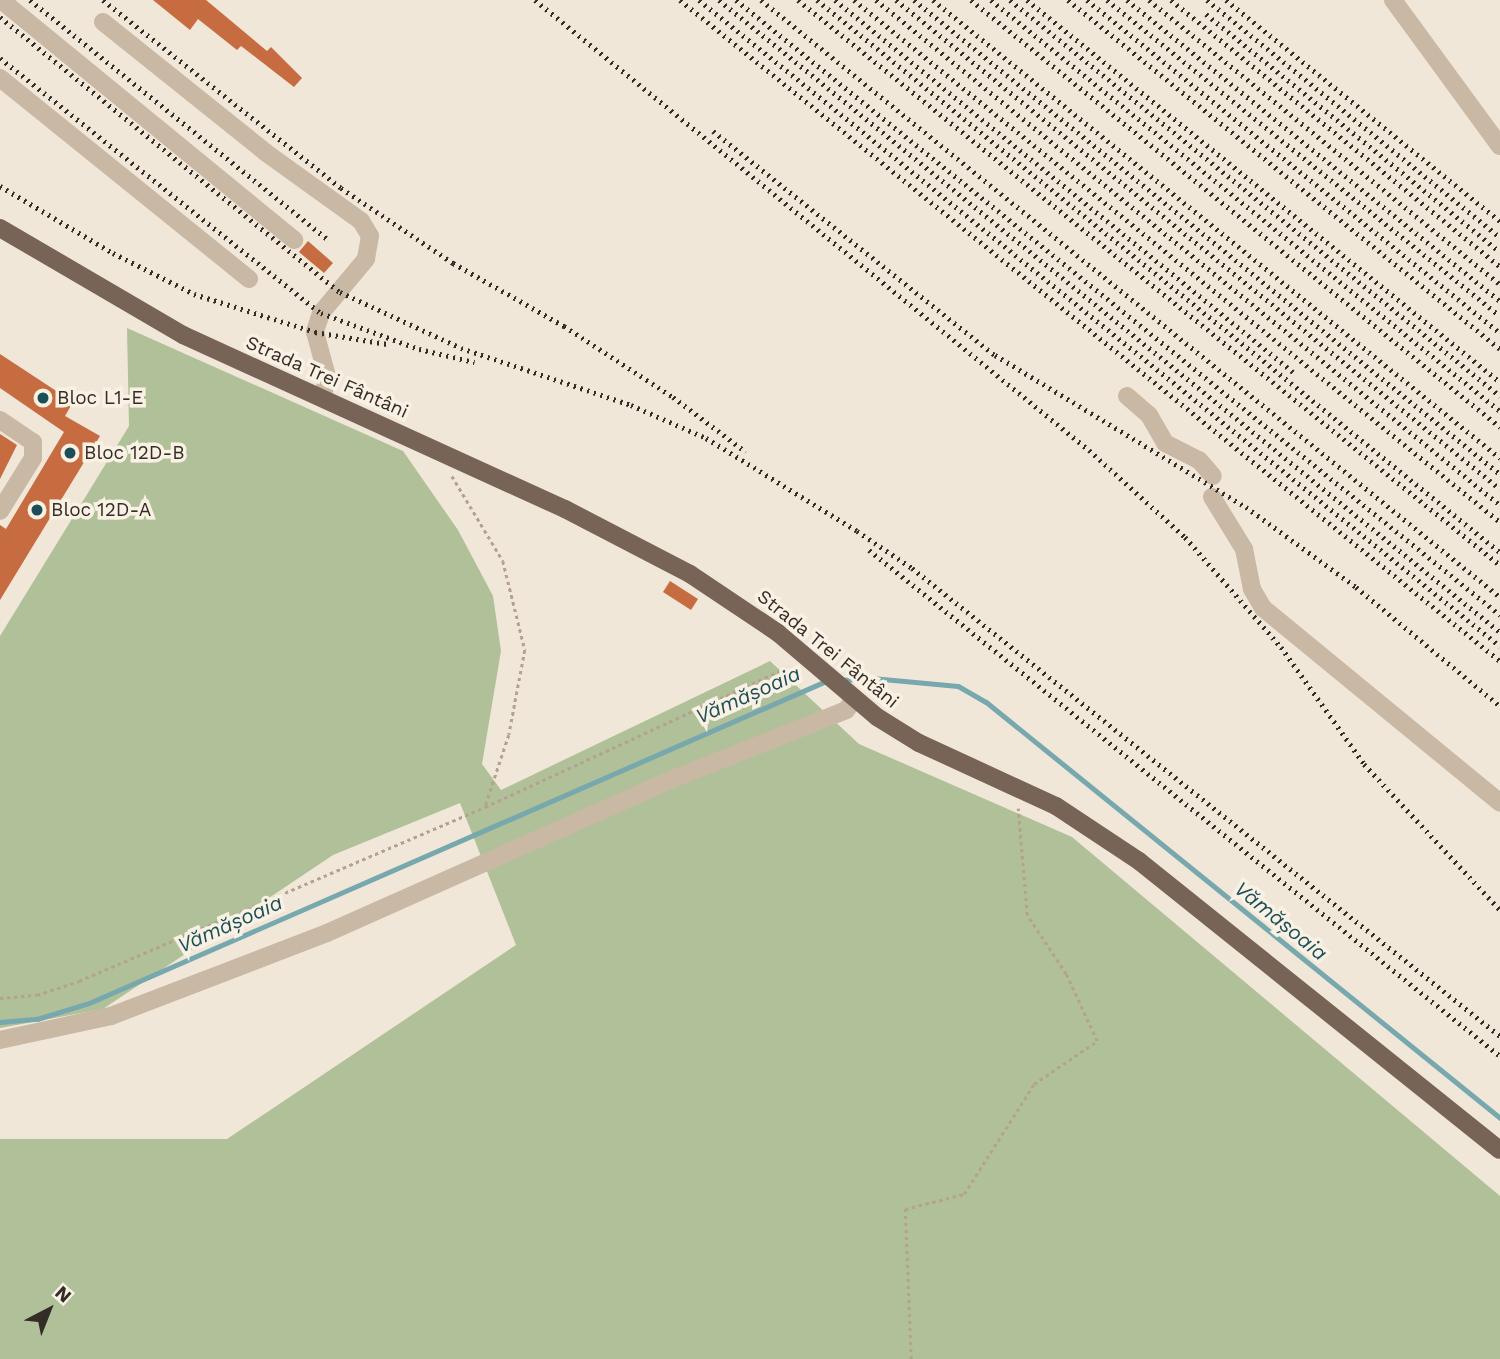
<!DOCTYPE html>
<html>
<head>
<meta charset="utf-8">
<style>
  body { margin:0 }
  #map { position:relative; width:1500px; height:1359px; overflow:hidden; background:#f1e7d8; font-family:"Work Sans",sans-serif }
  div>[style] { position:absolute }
  .green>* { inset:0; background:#b0c098 }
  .stream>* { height:5px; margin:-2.5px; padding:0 2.5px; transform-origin:2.5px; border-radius:2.5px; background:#77a8ae }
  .building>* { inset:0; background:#c76b40 }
  .path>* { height:2.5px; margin-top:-1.25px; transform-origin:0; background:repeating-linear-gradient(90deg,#b5a28e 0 3.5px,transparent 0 7px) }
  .minor>* { height:18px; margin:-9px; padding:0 9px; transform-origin:9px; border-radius:9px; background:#c9b8a4 }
  .major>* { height:18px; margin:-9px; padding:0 9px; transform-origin:9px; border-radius:9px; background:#776457 }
  .rail>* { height:5px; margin-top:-2.5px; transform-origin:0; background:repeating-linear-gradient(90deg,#342c26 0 2px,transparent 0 7px) }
  .dots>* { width:19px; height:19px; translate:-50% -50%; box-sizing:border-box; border:4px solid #f9f1e4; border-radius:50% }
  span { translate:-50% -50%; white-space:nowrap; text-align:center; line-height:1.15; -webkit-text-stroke:7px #f9f1e4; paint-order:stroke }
  .street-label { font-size:19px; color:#342c26 }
  .poi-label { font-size:19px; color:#342c26 }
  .left { translate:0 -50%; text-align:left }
  .water-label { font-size:21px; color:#1b4e56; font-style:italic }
  .north { position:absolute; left:14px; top:1275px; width:70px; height:70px; -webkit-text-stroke:5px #f9f1e4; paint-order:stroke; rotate:42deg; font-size:19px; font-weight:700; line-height:28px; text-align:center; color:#342c26 }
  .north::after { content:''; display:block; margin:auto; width:24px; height:32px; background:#342c26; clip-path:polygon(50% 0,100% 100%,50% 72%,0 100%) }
</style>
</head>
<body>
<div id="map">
  <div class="green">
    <i style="clip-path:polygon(127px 328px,403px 451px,458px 530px,493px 596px,501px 651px,482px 764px,501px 790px,770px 661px,859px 744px,1072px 837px,1500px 1196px,1500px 1359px,0 1359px,0 1139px,227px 1139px,516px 945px,460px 803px,333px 855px,103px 1009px,0 1028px,0 636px,129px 426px)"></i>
  </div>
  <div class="stream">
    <i style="left:839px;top:680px;width:33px;rotate:-3deg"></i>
    <i style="left:872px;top:678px;width:86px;rotate:5.3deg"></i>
    <i style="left:958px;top:686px;width:32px;rotate:30deg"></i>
    <i style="left:986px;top:702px;width:661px;rotate:38.98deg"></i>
    <i style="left:0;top:1022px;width:37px;rotate:-5deg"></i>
    <i style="left:37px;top:1019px;width:54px;rotate:-17.1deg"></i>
    <i style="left:89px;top:1003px;width:804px;rotate:-23.6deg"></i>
  </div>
  <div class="building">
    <i style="clip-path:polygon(153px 0,206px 0,267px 51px,271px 47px,302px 78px,294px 87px,241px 46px,237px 50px,198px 19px,190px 30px)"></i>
    <i style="clip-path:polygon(308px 241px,333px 263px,324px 273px,299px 252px)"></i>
    <i style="clip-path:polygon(0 354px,73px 402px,65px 416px,100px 436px,0 600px,0 525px,6px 529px,64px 432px,0 388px)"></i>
    <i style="clip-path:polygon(0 434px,17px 445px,0 479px)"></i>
    <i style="clip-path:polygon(670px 581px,698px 599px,691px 610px,663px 592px)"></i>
  </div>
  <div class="path">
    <i style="left:452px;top:476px;width:99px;rotate:59deg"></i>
    <i style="left:503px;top:561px;width:92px;rotate:76.1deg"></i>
    <i style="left:525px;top:650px;width:86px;rotate:100.7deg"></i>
    <i style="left:509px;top:735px;width:76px;rotate:108.4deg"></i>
    <i style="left:0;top:998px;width:37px;rotate:-5deg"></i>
    <i style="left:37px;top:995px;width:44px;rotate:-18.4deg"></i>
    <i style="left:79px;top:981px;width:442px;rotate:-23.2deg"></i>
    <i style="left:485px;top:807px;width:336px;rotate:-24.8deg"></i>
    <i style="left:911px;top:1359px;width:150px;rotate:-92.3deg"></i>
    <i style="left:905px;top:1209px;width:61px;rotate:-14.3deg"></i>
    <i style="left:964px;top:1194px;width:130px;rotate:-57.5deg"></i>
    <i style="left:1034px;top:1084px;width:76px;rotate:-34.3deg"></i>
    <i style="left:1097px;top:1041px;width:74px;rotate:-114.8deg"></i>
    <i style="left:1066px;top:974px;width:71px;rotate:-123.5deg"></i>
    <i style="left:1027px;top:915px;width:107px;rotate:-94.8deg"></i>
  </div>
  <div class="minor">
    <i style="left:1px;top:0;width:379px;rotate:39.3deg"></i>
    <i style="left:1393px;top:0;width:181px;rotate:53.8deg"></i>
    <i style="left:103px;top:22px;width:208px;rotate:38.7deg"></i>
    <i style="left:265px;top:152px;width:118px;rotate:35.7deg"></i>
    <i style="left:361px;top:221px;width:17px;rotate:59deg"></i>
    <i style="left:370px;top:236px;width:23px;rotate:100deg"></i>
    <i style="left:366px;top:259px;width:70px;rotate:129.8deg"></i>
    <i style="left:321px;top:313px;width:20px;rotate:108deg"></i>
    <i style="left:315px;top:332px;width:50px;rotate:74.8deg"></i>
    <i style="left:328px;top:380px;width:18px;rotate:112deg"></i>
    <i style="left:0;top:78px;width:320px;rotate:38.9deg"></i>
    <i style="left:1127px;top:396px;width:29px;rotate:41deg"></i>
    <i style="left:1149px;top:415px;width:32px;rotate:60deg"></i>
    <i style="left:1165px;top:443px;width:38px;rotate:27deg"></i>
    <i style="left:1199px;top:460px;width:21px;rotate:49deg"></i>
    <i style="left:0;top:420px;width:40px;rotate:34deg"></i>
    <i style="left:33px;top:442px;width:16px;rotate:90deg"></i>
    <i style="left:33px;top:458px;width:62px;rotate:121.9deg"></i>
    <i style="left:1212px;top:497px;width:61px;rotate:58.4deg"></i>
    <i style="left:1244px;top:549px;width:41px;rotate:78.7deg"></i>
    <i style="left:1252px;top:589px;width:22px;rotate:60deg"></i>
    <i style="left:1263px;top:608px;width:307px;rotate:39.4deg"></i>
    <i style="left:0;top:1040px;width:114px;rotate:-12.2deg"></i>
    <i style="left:111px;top:1016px;width:231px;rotate:-21deg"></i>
    <i style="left:327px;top:933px;width:384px;rotate:-24deg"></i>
    <i style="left:678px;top:777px;width:181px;rotate:-21.7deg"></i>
    <i style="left:846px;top:710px;width:14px;rotate:-51deg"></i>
  </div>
  <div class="major">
    <i style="left:0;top:228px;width:212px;rotate:30.3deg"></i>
    <i style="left:183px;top:335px;width:420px;rotate:24.5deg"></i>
    <i style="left:565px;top:509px;width:141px;rotate:27.5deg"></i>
    <i style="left:690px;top:574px;width:106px;rotate:33.8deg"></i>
    <i style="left:778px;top:633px;width:130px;rotate:40.3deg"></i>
    <i style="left:877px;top:717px;width:49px;rotate:31.8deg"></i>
    <i style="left:919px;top:743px;width:151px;rotate:24.7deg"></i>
    <i style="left:1056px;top:806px;width:100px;rotate:33.5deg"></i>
    <i style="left:1139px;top:861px;width:462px;rotate:38.7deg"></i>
  </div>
  <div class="rail">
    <i style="left:30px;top:0;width:381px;rotate:38.8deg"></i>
    <i style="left:103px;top:0;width:303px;rotate:38.3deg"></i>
    <i style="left:341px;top:188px;width:135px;rotate:33.8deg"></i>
    <i style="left:453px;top:263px;width:128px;rotate:29.6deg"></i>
    <i style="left:564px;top:326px;width:130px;rotate:33.1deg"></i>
    <i style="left:673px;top:397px;width:91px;rotate:37deg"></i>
    <i style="left:535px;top:0;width:714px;rotate:39.09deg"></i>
    <i style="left:1089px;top:450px;width:130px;rotate:42.2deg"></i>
    <i style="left:1185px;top:537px;width:146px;rotate:48.9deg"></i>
    <i style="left:1281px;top:647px;width:143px;rotate:54.6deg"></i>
    <i style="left:1364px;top:764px;width:200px;rotate:47deg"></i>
    <i style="left:680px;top:0;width:1053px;rotate:38.87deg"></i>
    <i style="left:699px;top:0;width:1029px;rotate:38.89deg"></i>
    <i style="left:719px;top:0;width:1005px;rotate:38.98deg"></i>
    <i style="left:736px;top:0;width:981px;rotate:38.83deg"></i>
    <i style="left:761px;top:0;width:950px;rotate:38.93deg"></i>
    <i style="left:798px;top:0;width:901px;rotate:38.83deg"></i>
    <i style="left:817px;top:0;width:878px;rotate:38.95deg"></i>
    <i style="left:835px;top:0;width:590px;rotate:39.08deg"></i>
    <i style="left:854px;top:0;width:831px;rotate:38.94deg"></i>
    <i style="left:876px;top:0;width:803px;rotate:38.98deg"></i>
    <i style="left:896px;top:0;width:777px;rotate:38.99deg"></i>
    <i style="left:914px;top:0;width:754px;rotate:38.97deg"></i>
    <i style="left:933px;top:0;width:729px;rotate:38.93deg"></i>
    <i style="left:971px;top:0;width:680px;rotate:38.91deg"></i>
    <i style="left:991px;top:0;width:654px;rotate:38.92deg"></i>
    <i style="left:1010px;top:0;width:630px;rotate:38.94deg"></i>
    <i style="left:1027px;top:0;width:608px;rotate:38.92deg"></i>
    <i style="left:1068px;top:0;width:555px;rotate:38.93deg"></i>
    <i style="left:1087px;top:0;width:531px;rotate:38.88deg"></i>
    <i style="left:1107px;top:0;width:504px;rotate:38.8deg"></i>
    <i style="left:1127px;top:0;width:479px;rotate:38.9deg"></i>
    <i style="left:1149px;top:0;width:452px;rotate:39deg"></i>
    <i style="left:1171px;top:0;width:423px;rotate:39deg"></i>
    <i style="left:1207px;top:0;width:377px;rotate:39deg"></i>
    <i style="left:1226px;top:0;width:352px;rotate:38.9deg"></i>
    <i style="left:1206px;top:14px;width:378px;rotate:39deg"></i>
    <i style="left:0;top:17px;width:437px;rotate:39deg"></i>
    <i style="left:340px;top:292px;width:133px;rotate:24.8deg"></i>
    <i style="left:461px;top:348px;width:179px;rotate:18.5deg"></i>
    <i style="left:631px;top:405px;width:82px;rotate:23.7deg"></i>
    <i style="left:706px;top:438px;width:177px;rotate:31.6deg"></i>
    <i style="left:857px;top:531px;width:66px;rotate:33.9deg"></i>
    <i style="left:912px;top:568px;width:752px;rotate:38.52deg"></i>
    <i style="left:0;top:58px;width:410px;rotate:38.5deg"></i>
    <i style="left:321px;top:313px;width:104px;rotate:20.2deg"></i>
    <i style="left:419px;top:349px;width:57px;rotate:13.3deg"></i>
    <i style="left:713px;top:131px;width:360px;rotate:38.5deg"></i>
    <i style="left:995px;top:355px;width:293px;rotate:31.2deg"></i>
    <i style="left:1246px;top:507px;width:136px;rotate:36deg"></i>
    <i style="left:1356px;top:587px;width:187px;rotate:39.6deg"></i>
    <i style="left:0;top:186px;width:131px;rotate:30.7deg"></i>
    <i style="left:113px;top:253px;width:91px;rotate:26.8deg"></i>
    <i style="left:194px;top:294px;width:127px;rotate:17.4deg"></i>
    <i style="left:315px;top:332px;width:73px;rotate:9.5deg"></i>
    <i style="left:869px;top:550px;width:809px;rotate:38.73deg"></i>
  </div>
  <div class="dots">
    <i style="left:43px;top:398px;background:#1b4e56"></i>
    <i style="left:70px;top:453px;background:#1b4e56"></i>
    <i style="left:37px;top:510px;background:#1b4e56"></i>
  </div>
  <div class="street-label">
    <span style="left:327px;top:377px;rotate:24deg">Strada Trei Fântâni</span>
    <span style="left:828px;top:649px;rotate:39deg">Strada Trei Fântâni</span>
  </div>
  <div class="poi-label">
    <span class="left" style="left:57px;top:398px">Bloc L1-E</span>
    <span class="left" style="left:84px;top:453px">Bloc 12D-B</span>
    <span class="left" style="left:51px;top:510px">Bloc 12D-A</span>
  </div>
  <div class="water-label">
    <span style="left:748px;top:695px;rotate:-24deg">Vămășoaia</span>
    <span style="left:1281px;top:921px;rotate:39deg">Vămășoaia</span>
    <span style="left:230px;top:924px;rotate:-24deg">Vămășoaia</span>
  </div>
  <div class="north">N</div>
</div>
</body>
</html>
